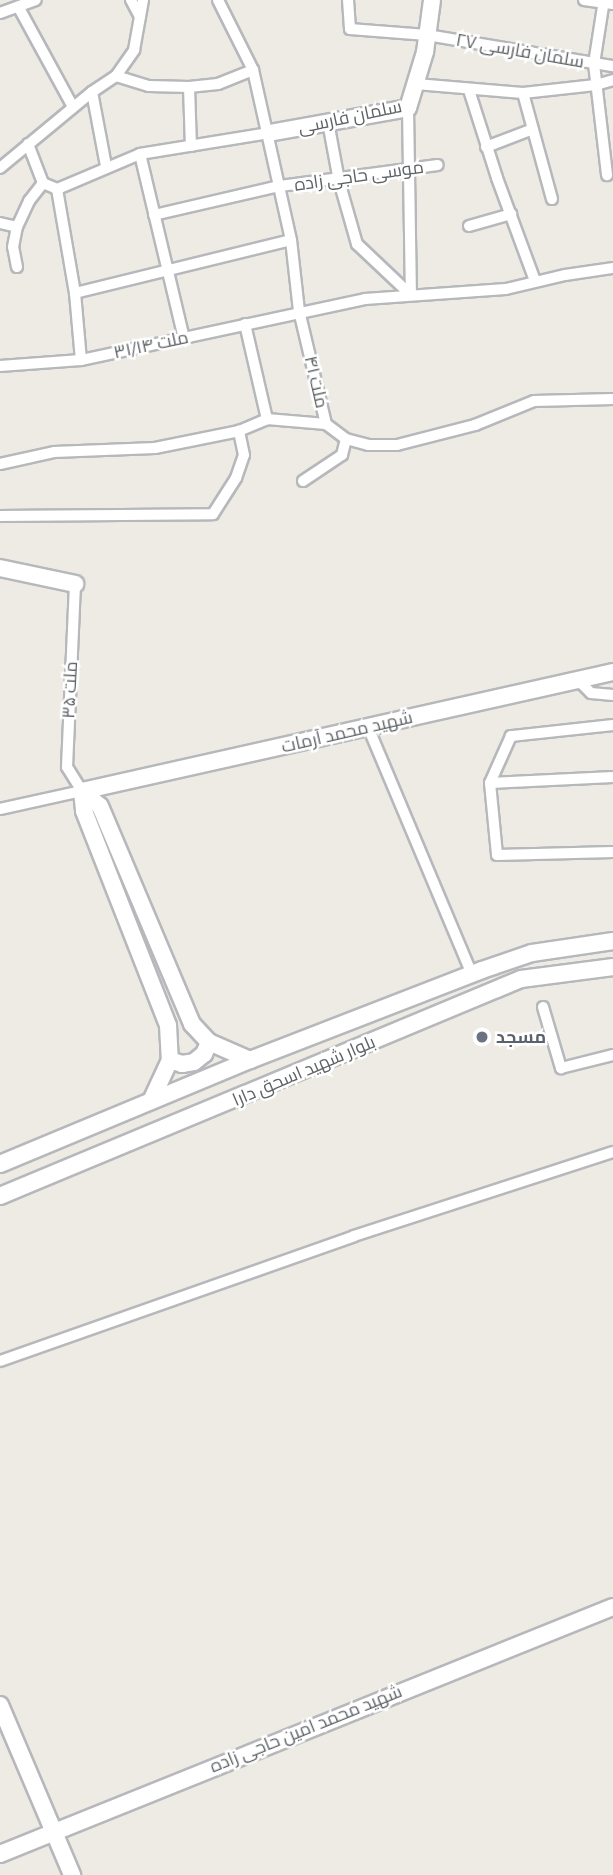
<!DOCTYPE html>
<html>
<head>
<meta charset="utf-8">
<style>
  body { margin:0 }
  #map { position:relative; width:613px; height:1875px; overflow:hidden; background:#eeebe5; font-family:"PT Sans Narrow",Cairo,sans-serif }
  div>[style] { position:absolute }
  .roads { filter:drop-shadow(2px 0 #b6b8bb) drop-shadow(-2px 0 #b6b8bb) drop-shadow(0 2px #b6b8bb) drop-shadow(0 -2px #b6b8bb) }
  .street>* { height:10px; margin:-5px; padding:0 5px; transform-origin:5px; border-radius:5px; background:#fff }
  .secondary>* { height:16px; margin:-8px; padding:0 8px; transform-origin:8px; border-radius:8px; background:#fff }
  .dots>* { width:19px; height:19px; translate:-50% -50%; box-sizing:border-box; border:4px solid #fff; border-radius:50% }
  span { translate:-50% -50%; white-space:nowrap; text-align:center; line-height:1.15; -webkit-text-stroke:5px #fff; paint-order:stroke }
  .street-label { font-size:18px; color:#5d6265 }
  .worship-label { font-size:18px; color:#5b616d; font-weight:700 }
  .left { translate:0 -50%; text-align:left }
</style>
</head>
<body>
<div id="map">
  <div class="roads">
    <div class="street">
      <i style="left:131px;top:0;width:19px;rotate:62deg"></i>
      <i style="left:348px;top:0;width:29px;rotate:86deg"></i>
      <i style="left:350px;top:29px;width:77px;rotate:4.5deg"></i>
      <i style="left:427px;top:35px;width:189px;rotate:9.5deg"></i>
      <i style="left:584px;top:0;width:29px;rotate:8deg"></i>
      <i style="left:604px;top:0;width:65px;rotate:98.9deg"></i>
      <i style="left:594px;top:64px;width:112px;rotate:83.3deg"></i>
      <i style="left:19px;top:8px;width:113px;rotate:61.4deg"></i>
      <i style="left:0;top:13px;width:38px;rotate:-20deg"></i>
      <i style="left:116px;top:76px;width:34px;rotate:17deg"></i>
      <i style="left:149px;top:86px;width:40px;rotate:1.4deg"></i>
      <i style="left:189px;top:87px;width:29px;rotate:-6deg"></i>
      <i style="left:218px;top:84px;width:38px;rotate:-22deg"></i>
      <i style="left:416px;top:84px;width:107px;rotate:4.8deg"></i>
      <i style="left:523px;top:93px;width:73px;rotate:-6.3deg"></i>
      <i style="left:596px;top:85px;width:18px;rotate:-16deg"></i>
      <i style="left:189px;top:87px;width:59px;rotate:88.1deg"></i>
      <i style="left:469px;top:90px;width:92px;rotate:72.3deg"></i>
      <i style="left:497px;top:178px;width:110px;rotate:69.7deg"></i>
      <i style="left:92px;top:92px;width:75px;rotate:79.3deg"></i>
      <i style="left:523px;top:93px;width:110px;rotate:74.7deg"></i>
      <i style="left:408px;top:108px;width:187px;rotate:89.1deg"></i>
      <i style="left:328px;top:122px;width:60px;rotate:79.4deg"></i>
      <i style="left:339px;top:181px;width:66px;rotate:74.1deg"></i>
      <i style="left:357px;top:244px;width:74px;rotate:43.4deg"></i>
      <i style="left:269px;top:133px;width:131px;rotate:170.8deg"></i>
      <i style="left:140px;top:154px;width:90px;rotate:157.1deg"></i>
      <i style="left:57px;top:189px;width:106px;rotate:80.2deg"></i>
      <i style="left:75px;top:293px;width:222px;rotate:-13.8deg"></i>
      <i style="left:28px;top:144px;width:42px;rotate:69deg"></i>
      <i style="left:43px;top:183px;width:15px;rotate:23deg"></i>
      <i style="left:486px;top:147px;width:50px;rotate:-21deg"></i>
      <i style="left:140px;top:154px;width:189px;rotate:76.6deg"></i>
      <i style="left:0;top:168px;width:119px;rotate:-39.6deg"></i>
      <i style="left:92px;top:92px;width:29px;rotate:-34deg"></i>
      <i style="left:116px;top:76px;width:32px;rotate:-55deg"></i>
      <i style="left:134px;top:50px;width:51px;rotate:-79.8deg"></i>
      <i style="left:154px;top:215px;width:129px;rotate:-13deg"></i>
      <i style="left:280px;top:186px;width:159px;rotate:-7.6deg"></i>
      <i style="left:0;top:223px;width:17px;rotate:13deg"></i>
      <i style="left:469px;top:226px;width:44px;rotate:-15.9deg"></i>
      <i style="left:17px;top:267px;width:20px;rotate:-101deg"></i>
      <i style="left:13px;top:247px;width:20px;rotate:-79deg"></i>
      <i style="left:17px;top:227px;width:29px;rotate:-65deg"></i>
      <i style="left:29px;top:201px;width:23px;rotate:-52deg"></i>
      <i style="left:75px;top:293px;width:67px;rotate:84.9deg"></i>
      <i style="left:245px;top:324px;width:98px;rotate:77deg"></i>
      <i style="left:0;top:366px;width:81px;rotate:-4.2deg"></i>
      <i style="left:81px;top:360px;width:290px;rotate:-12.1deg"></i>
      <i style="left:365px;top:299px;width:141px;rotate:-4.1deg"></i>
      <i style="left:506px;top:289px;width:61px;rotate:-13.3deg"></i>
      <i style="left:565px;top:275px;width:49px;rotate:-8.3deg"></i>
      <i style="left:326px;top:424px;width:25px;rotate:37deg"></i>
      <i style="left:346px;top:439px;width:23px;rotate:15deg"></i>
      <i style="left:368px;top:445px;width:29px"></i>
      <i style="left:397px;top:445px;width:81px;rotate:-14.4deg"></i>
      <i style="left:475px;top:425px;width:64px;rotate:-22.1deg"></i>
      <i style="left:534px;top:401px;width:79px;rotate:-1.5deg"></i>
      <i style="left:0;top:464px;width:55px;rotate:-12.5deg"></i>
      <i style="left:54px;top:452px;width:101px;rotate:-2.3deg"></i>
      <i style="left:155px;top:448px;width:86px;rotate:-11.4deg"></i>
      <i style="left:303px;top:481px;width:47px;rotate:-33.7deg"></i>
      <i style="left:342px;top:455px;width:16px;rotate:-76deg"></i>
      <i style="left:0;top:516px;width:213px;rotate:-0.5deg"></i>
      <i style="left:213px;top:514px;width:43px;rotate:-57.4deg"></i>
      <i style="left:236px;top:478px;width:24px;rotate:-71deg"></i>
      <i style="left:244px;top:455px;width:25px;rotate:-102deg"></i>
      <i style="left:239px;top:431px;width:30px;rotate:-23deg"></i>
      <i style="left:267px;top:419px;width:59px;rotate:4.8deg"></i>
      <i style="left:326px;top:424px;width:116px;rotate:-103.4deg"></i>
      <i style="left:299px;top:311px;width:71px;rotate:-96.4deg"></i>
      <i style="left:291px;top:240px;width:174px;rotate:-102.6deg"></i>
      <i style="left:253px;top:70px;width:78px;rotate:-116.6deg"></i>
      <i style="left:579px;top:681px;width:17px;rotate:45deg"></i>
      <i style="left:591px;top:693px;width:22px;rotate:5deg"></i>
      <i style="left:613px;top:725px;width:103px;rotate:173.8deg"></i>
      <i style="left:511px;top:736px;width:51px;rotate:114.1deg"></i>
      <i style="left:490px;top:783px;width:72px;rotate:84.4deg"></i>
      <i style="left:497px;top:855px;width:116px;rotate:-1.5deg"></i>
      <i style="left:368px;top:727px;width:268px;rotate:67.2deg"></i>
      <i style="left:490px;top:783px;width:123px;rotate:-2.8deg"></i>
      <i style="left:0;top:809px;width:84px;rotate:-12.4deg"></i>
      <i style="left:82px;top:791px;width:28px;rotate:-122deg"></i>
      <i style="left:67px;top:767px;width:183px;rotate:-87.5deg"></i>
      <i style="left:543px;top:1007px;width:64px;rotate:73.6deg"></i>
      <i style="left:561px;top:1068px;width:54px;rotate:-14deg"></i>
      <i style="left:0;top:1361px;width:375px;rotate:-19.4deg"></i>
      <i style="left:354px;top:1236px;width:272px;rotate:-18deg"></i>
    </div>
    <div class="secondary">
      <i style="left:269px;top:133px;width:141px;rotate:-10.2deg"></i>
      <i style="left:408px;top:108px;width:59px;rotate:-73.1deg"></i>
      <i style="left:425px;top:52px;width:52px;rotate:-82.3deg"></i>
      <i style="left:0;top:568px;width:77px;rotate:12deg"></i>
      <i style="left:82px;top:791px;width:544px;rotate:-12.63deg"></i>
      <i style="left:82px;top:791px;width:23px;rotate:40deg"></i>
      <i style="left:100px;top:806px;width:237px;rotate:67.1deg"></i>
      <i style="left:192px;top:1024px;width:25px;rotate:47deg"></i>
      <i style="left:209px;top:1042px;width:45px;rotate:23.7deg"></i>
      <i style="left:82px;top:791px;width:20px;rotate:84deg"></i>
      <i style="left:84px;top:811px;width:230px;rotate:68.6deg"></i>
      <i style="left:168px;top:1025px;width:35px;rotate:87deg"></i>
      <i style="left:170px;top:1060px;width:45px;rotate:114.9deg"></i>
      <i style="left:170px;top:1060px;width:13px;rotate:18deg"></i>
      <i style="left:182px;top:1064px;width:12px;rotate:-9deg"></i>
      <i style="left:194px;top:1062px;width:13px;rotate:-39deg"></i>
      <i style="left:204px;top:1054px;width:13px;rotate:-67deg"></i>
      <i style="left:0;top:1164px;width:271px;rotate:-22.6deg"></i>
      <i style="left:250px;top:1060px;width:249px;rotate:-21.2deg"></i>
      <i style="left:482px;top:970px;width:53px;rotate:-18.8deg"></i>
      <i style="left:532px;top:953px;width:82px;rotate:-8.4deg"></i>
      <i style="left:0;top:1196px;width:564px;rotate:-22.61deg"></i>
      <i style="left:521px;top:979px;width:93px;rotate:-7.4deg"></i>
      <i style="left:0;top:1705px;width:185px;rotate:67deg"></i>
      <i style="left:0;top:1854px;width:661px;rotate:-21.95deg"></i>
    </div>
  </div>
  <div class="dots">
    <i style="left:482px;top:1037px;background:#6b7280"></i>
  </div>
  <div class="street-label">
    <span style="left:520px;top:51px;rotate:10deg">سلمان فارسی ۲۷</span>
    <span style="left:350px;top:117px;rotate:-12deg">سلمان فارسی</span>
    <span style="left:359px;top:176px;rotate:-8deg">موسی حاجی زاده</span>
    <span style="left:151px;top:345px;rotate:-12deg">ملت ۳۱/۱۴</span>
    <span style="left:316px;top:382px;rotate:77deg">ملت ۴۱</span>
    <span style="left:70px;top:690px;rotate:-87deg">ملت ۳۵</span>
    <span style="left:347px;top:732px;rotate:-13deg">شهید محمد آرمات</span>
    <span style="left:304px;top:1071px;rotate:-23deg">بلوار شهید اسحق دارا</span>
    <span style="left:306px;top:1729px;rotate:-22deg">شهید محمد امین حاجی زاده</span>
  </div>
  <div class="worship-label">
    <span class="left" style="left:496px;top:1037px">مسجد</span>
  </div>
</div>
</body>
</html>
